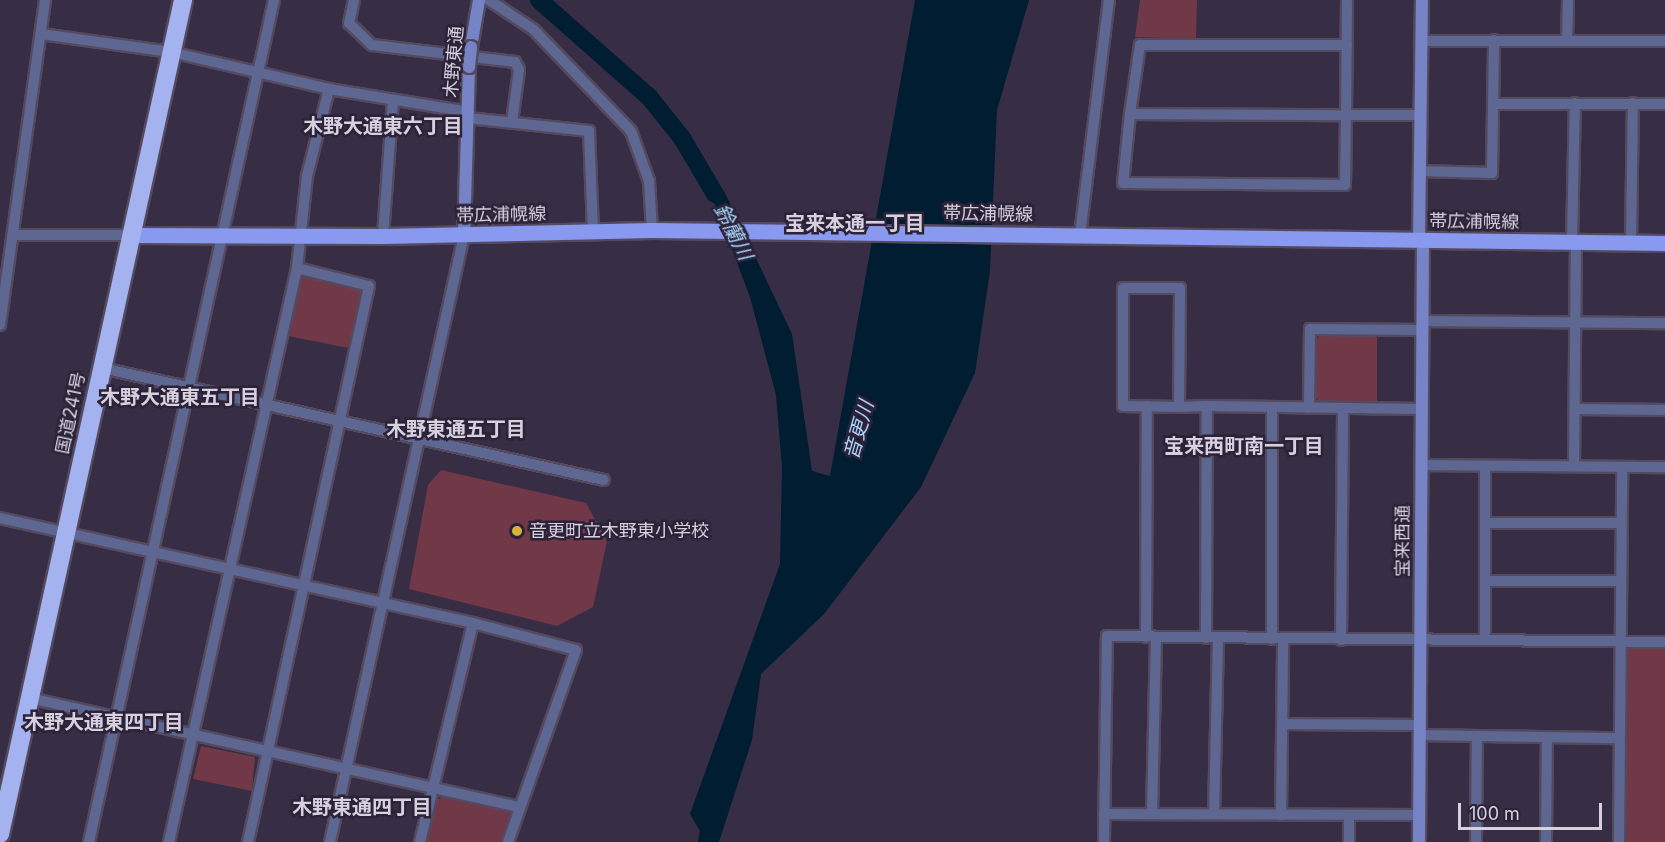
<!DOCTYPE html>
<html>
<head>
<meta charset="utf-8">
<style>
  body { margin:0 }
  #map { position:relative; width:1665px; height:842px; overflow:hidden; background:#372d44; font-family:Inter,"Noto Sans JP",sans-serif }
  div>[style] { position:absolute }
  .green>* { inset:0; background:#713848 }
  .water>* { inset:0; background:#011d32 }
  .river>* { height:18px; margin:-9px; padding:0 9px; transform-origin:9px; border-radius:9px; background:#011d32 }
  .roads { filter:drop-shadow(2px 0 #544a60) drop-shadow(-2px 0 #544a60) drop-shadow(0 2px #544a60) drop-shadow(0 -2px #544a60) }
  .street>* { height:10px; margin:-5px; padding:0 5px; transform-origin:5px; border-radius:5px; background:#5e6791 }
  .secondary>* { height:12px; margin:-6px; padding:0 6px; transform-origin:6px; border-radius:6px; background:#7684c6 }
  .primary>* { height:15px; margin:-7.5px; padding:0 7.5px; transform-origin:7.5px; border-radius:7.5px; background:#8899ef }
  .highway>* { height:18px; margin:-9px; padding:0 9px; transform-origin:9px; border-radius:9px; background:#a4b2ef }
  .bridges { filter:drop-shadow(2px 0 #544a60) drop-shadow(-2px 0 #544a60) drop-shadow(0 2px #544a60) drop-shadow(0 -2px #544a60) }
  .secondary-bridge>* { height:12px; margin:-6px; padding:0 6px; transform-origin:6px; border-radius:6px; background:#7684c6 }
  .dots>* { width:16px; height:16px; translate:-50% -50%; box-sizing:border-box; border:3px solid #2d2339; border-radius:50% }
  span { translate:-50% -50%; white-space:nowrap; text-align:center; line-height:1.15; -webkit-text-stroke:5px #2d2339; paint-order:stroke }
  .street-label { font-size:18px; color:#d6d0df }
  .poi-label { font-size:18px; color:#d6d0df }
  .left { translate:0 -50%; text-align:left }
  .neighbourhood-label { font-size:20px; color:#d6d0df; font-weight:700 }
  .water-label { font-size:20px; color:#a9d6fc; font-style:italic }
  .scale { position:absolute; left:1458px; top:803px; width:144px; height:27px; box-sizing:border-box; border:3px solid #d6d0df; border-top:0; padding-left:8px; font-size:18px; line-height:21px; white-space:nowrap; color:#d6d0df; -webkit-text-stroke:4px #2d2339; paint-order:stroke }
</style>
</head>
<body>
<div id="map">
  <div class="green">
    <i style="clip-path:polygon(1140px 0,1197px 0,1196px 39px,1135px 37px)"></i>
    <i style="clip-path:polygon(306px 276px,357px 287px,362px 292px,348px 348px,288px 336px,299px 279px)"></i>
    <i style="clip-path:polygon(1322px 333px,1377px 334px,1377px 402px,1319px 401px,1315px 397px,1316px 340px)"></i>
    <i style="clip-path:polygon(441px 470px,586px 503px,607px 541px,593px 607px,557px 626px,409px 589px,428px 485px)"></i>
    <i style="clip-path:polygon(1630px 647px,1665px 647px,1665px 842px,1625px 842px,1626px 652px)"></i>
    <i style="clip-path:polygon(201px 746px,255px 757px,252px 791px,193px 779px)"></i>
    <i style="clip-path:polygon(446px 795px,509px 810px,511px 816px,504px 842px,425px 842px,438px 799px)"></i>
  </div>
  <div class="water">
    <i style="clip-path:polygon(915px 0,1029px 0,997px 110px,990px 271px,975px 373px,921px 487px,824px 614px,761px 674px,752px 740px,719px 842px,698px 842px,700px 831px,690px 814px,780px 564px,782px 467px,776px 395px,750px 297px,716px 207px,701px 179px,704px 171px,724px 191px,792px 334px,812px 471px,830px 476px)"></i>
  </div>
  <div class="river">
    <i style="left:539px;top:0;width:148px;rotate:41.4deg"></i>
    <i style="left:650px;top:98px;width:51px;rotate:51.3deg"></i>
    <i style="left:682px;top:138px;width:65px;rotate:59.5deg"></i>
  </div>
  <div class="roads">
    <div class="street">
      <i style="left:354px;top:0;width:24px;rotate:102deg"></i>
      <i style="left:349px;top:23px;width:32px;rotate:44deg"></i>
      <i style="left:372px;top:45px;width:144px;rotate:6.8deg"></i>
      <i style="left:515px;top:62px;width:9px;rotate:63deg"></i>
      <i style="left:519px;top:70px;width:52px;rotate:97.7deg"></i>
      <i style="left:489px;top:0;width:54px;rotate:33.7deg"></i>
      <i style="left:534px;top:30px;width:140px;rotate:46.2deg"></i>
      <i style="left:631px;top:131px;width:53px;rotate:70.2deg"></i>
      <i style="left:649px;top:181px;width:49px;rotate:86.5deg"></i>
      <i style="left:1347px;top:0;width:115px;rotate:90.5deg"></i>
      <i style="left:1346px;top:115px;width:70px;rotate:90.8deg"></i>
      <i style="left:1345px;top:185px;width:222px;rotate:-179.5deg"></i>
      <i style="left:1123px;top:183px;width:69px;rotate:-84.2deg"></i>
      <i style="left:1130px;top:114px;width:216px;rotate:0.3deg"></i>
      <i style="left:1346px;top:115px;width:74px"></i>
      <i style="left:41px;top:34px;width:131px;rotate:7.9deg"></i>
      <i style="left:171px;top:52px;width:162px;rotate:13.2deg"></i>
      <i style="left:329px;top:89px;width:142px;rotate:9.3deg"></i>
      <i style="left:1422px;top:41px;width:243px"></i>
      <i style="left:1567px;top:41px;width:41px;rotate:-88.6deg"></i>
      <i style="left:1493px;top:104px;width:172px"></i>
      <i style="left:1130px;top:114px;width:70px;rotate:-81.8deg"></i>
      <i style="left:1140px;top:45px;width:207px"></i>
      <i style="left:468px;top:118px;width:122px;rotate:6.1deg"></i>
      <i style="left:589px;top:131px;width:101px;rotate:87.7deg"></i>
      <i style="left:1420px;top:171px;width:72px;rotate:1.6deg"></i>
      <i style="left:1492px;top:173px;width:133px;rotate:-89.1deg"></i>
      <i style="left:13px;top:235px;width:118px"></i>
      <i style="left:1080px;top:235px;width:237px;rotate:-83deg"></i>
      <i style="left:383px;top:236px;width:136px;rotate:-85.8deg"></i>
      <i style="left:1572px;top:242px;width:139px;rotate:-88.8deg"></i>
      <i style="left:1631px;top:243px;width:140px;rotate:-89.2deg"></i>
      <i style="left:1422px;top:321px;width:243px;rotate:0.5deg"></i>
      <i style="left:0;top:325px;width:328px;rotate:-82.1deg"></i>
      <i style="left:102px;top:368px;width:514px;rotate:12.58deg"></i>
      <i style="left:1179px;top:407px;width:119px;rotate:-89.5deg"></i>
      <i style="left:1180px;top:288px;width:57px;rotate:180deg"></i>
      <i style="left:1123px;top:288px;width:118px;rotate:90deg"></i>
      <i style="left:1123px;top:406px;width:56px;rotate:1deg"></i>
      <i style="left:1179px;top:407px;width:28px;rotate:-2deg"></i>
      <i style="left:1207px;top:406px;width:214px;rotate:0.8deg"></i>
      <i style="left:1309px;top:408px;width:79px;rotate:-89.3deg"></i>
      <i style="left:1310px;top:329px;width:112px;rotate:0.5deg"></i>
      <i style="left:1575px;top:409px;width:90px;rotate:0.6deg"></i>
      <i style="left:1422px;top:465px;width:243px;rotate:0.5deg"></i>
      <i style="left:1485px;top:466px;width:174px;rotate:90deg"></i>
      <i style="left:1574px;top:466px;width:224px;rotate:-89.5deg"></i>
      <i style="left:0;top:518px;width:485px;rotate:12.5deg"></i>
      <i style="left:473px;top:623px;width:106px;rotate:14.7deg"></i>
      <i style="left:576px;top:650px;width:204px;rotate:109.5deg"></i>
      <i style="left:1485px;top:523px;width:136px"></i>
      <i style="left:1485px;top:581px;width:136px"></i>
      <i style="left:1146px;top:637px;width:231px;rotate:-89.8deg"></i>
      <i style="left:1206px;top:638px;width:232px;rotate:-89.8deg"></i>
      <i style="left:1272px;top:639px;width:232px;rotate:-90deg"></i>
      <i style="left:1341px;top:640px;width:232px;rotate:-89.5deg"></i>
      <i style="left:29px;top:698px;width:502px;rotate:12.54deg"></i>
      <i style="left:1282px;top:724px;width:137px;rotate:0.4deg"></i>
      <i style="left:1419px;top:735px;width:200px;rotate:0.9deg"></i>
      <i style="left:1104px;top:814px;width:315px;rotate:0.2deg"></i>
      <i style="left:1152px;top:814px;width:177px;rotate:-88.7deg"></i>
      <i style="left:1214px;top:814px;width:176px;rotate:-88.7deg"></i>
      <i style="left:1281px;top:815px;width:176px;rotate:-89.3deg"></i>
      <i style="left:89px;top:842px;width:862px;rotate:-77.61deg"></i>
      <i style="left:169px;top:842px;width:588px;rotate:-77.43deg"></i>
      <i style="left:297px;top:268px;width:93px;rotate:-83.8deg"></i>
      <i style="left:307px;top:176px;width:90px;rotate:-75.8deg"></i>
      <i style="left:248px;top:842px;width:569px;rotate:-77.72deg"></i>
      <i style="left:369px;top:286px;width:74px;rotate:-166deg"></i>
      <i style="left:330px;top:842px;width:622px;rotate:-77.55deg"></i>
      <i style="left:420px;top:842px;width:225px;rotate:-76.4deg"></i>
      <i style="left:1104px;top:842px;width:206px;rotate:-89.2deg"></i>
      <i style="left:1107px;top:636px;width:558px;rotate:0.62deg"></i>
      <i style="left:1349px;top:842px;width:27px;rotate:-90deg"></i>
      <i style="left:1476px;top:842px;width:106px;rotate:-89.5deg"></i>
      <i style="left:1546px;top:842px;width:105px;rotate:-89.5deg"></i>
      <i style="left:1619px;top:842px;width:375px;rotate:-89.5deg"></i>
    </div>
    <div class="secondary">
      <i style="left:471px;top:47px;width:48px;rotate:-80.3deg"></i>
      <i style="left:464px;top:235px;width:168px;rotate:-88.3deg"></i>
      <i style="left:1419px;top:241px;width:241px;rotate:-89.3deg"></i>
      <i style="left:1419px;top:842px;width:601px;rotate:-89.62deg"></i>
    </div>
    <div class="primary">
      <i style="left:131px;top:235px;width:252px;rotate:0.2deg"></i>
      <i style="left:383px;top:236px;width:269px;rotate:-1.3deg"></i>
      <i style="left:652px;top:230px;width:1013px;rotate:0.74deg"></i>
    </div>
    <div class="highway">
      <i style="left:0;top:834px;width:854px;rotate:-77.62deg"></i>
    </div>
  </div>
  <div class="bridges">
    <div class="secondary-bridge">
      <i style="left:469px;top:67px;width:20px;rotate:-84deg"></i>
    </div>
  </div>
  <div class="dots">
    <i style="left:517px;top:531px;background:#d7b434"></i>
  </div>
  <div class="street-label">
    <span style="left:454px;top:62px;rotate:-85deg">木野東通</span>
    <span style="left:988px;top:214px;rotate:1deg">帯広浦幌線</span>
    <span style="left:501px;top:215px;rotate:-1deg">帯広浦幌線</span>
    <span style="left:1474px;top:222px;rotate:1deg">帯広浦幌線</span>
    <span style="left:71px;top:413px;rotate:-78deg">国道241号</span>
    <span style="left:1403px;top:541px;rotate:-90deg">宝来西通</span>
  </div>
  <div class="poi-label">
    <span class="left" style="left:529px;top:531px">音更町立木野東小学校</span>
  </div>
  <div class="neighbourhood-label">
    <span style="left:383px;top:126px">木野大通東六丁目</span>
    <span style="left:855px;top:223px">宝来本通一丁目</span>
    <span style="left:180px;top:397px">木野大通東五丁目</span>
    <span style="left:456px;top:429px">木野東通五丁目</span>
    <span style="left:1244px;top:446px">宝来西町南一丁目</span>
    <span style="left:104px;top:722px">木野大通東四丁目</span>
    <span style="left:362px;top:807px">木野東通四丁目</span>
  </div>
  <div class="water-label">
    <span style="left:733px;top:232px;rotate:63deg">鈴蘭川</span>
    <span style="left:859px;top:430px;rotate:-74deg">音更川</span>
  </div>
  <div class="scale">100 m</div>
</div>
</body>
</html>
